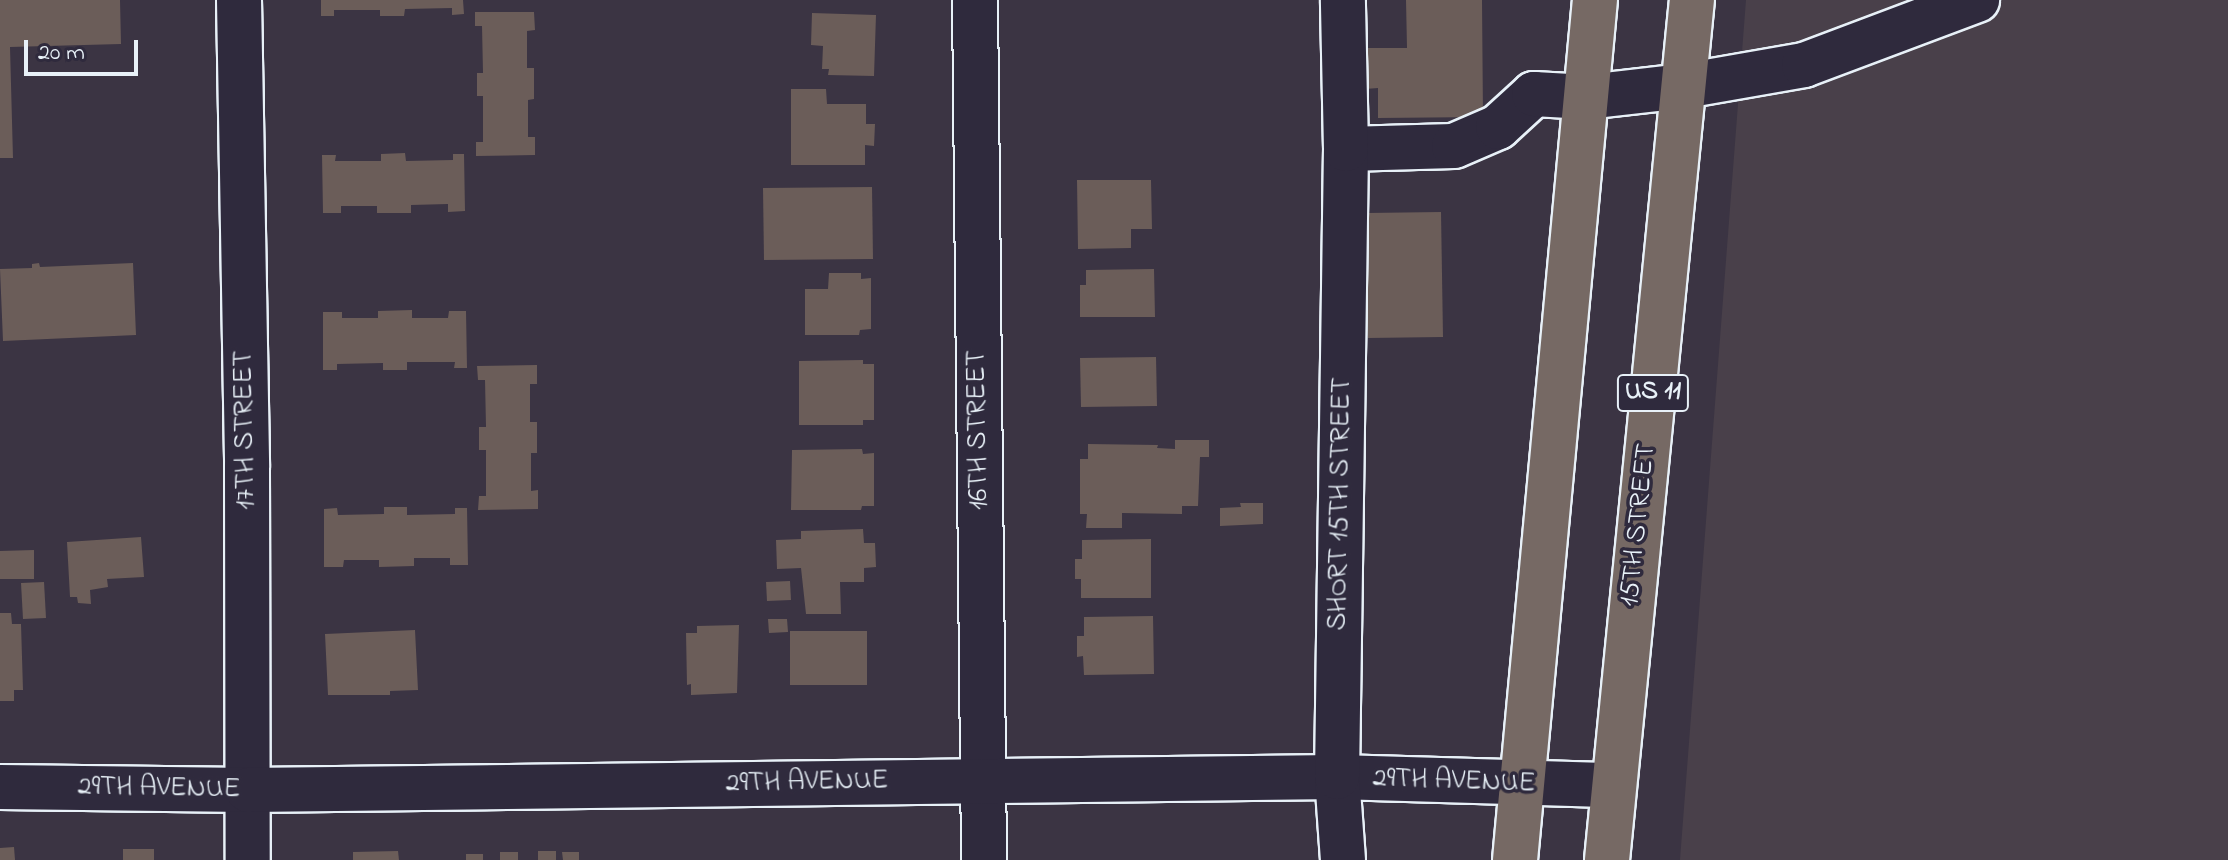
<!DOCTYPE html>
<html>
<head>
<meta charset="utf-8">
<style>
  body { margin:0 }
  #map { position:relative; width:2228px; height:860px; overflow:hidden; background:#3b3443; font-family:"Indie Flower",sans-serif }
  div>[style] { position:absolute }
  .built>* { inset:0; background:#49404a }
  .building>* { inset:0; background:#6b5d59 }
  .roads { filter:drop-shadow(2px 0 #e8f1f8) drop-shadow(-2px 0 #e8f1f8) drop-shadow(0 2px #e8f1f8) drop-shadow(0 -2px #e8f1f8) }
  .minor>* { height:44px; margin:-22px; padding:0 22px; transform-origin:22px; border-radius:22px; background:#2f2a3d }
  .major>* { height:44px; margin:-22px; padding:0 22px; transform-origin:22px; border-radius:22px; background:#766964 }
  span { translate:-50% -50%; white-space:nowrap; text-align:center; line-height:1.15; -webkit-text-stroke:7px #2f2a3d; paint-order:stroke }
  .shield-label span { padding:2px 6px; background:#2f2a3d; border:2px solid; border-radius:6px; -webkit-text-stroke-width:0 }
  .shield-label { font-size:26px; color:#e8f1f8; font-weight:700 }
  .street-label { font-size:28px; color:#e8f1f8 }
  .scale { position:absolute; left:24px; top:40px; width:114px; height:36px; box-sizing:border-box; border:4px solid #e8f1f8; border-top:0; padding-left:10px; font-size:24px; line-height:28px; white-space:nowrap; color:#e8f1f8; -webkit-text-stroke:6px #2f2a3d; paint-order:stroke }
</style>
</head>
<body>
<div id="map">
  <div class="built">
    <i style="clip-path:polygon(1746px 0,2228px 0,2228px 860px,1680px 860px)"></i>
  </div>
  <div class="building">
    <i style="clip-path:polygon(0 0,120px 0,121px 44px,10px 47px,13px 158px,0 158px)"></i>
    <i style="clip-path:polygon(321px 0,463px 0,464px 14px,452px 15px,452px 8px,405px 9px,404px 16px,380px 16px,380px 10px,334px 10px,334px 16px,321px 16px)"></i>
    <i style="clip-path:polygon(1406px 0,1482px 0,1483px 117px,1378px 118px,1378px 88px,1365px 89px,1365px 48px,1407px 48px)"></i>
    <i style="clip-path:polygon(475px 12px,534px 12px,535px 30px,527px 31px,527px 68px,534px 68px,534px 99px,528px 100px,528px 137px,535px 137px,535px 155px,476px 156px,476px 142px,483px 142px,483px 96px,477px 96px,477px 73px,483px 73px,482px 26px,475px 26px)"></i>
    <i style="clip-path:polygon(812px 13px,876px 15px,874px 76px,828px 75px,829px 69px,822px 69px,823px 46px,811px 45px)"></i>
    <i style="clip-path:polygon(791px 89px,826px 89px,827px 104px,866px 104px,866px 124px,875px 124px,874px 146px,865px 145px,865px 165px,791px 165px)"></i>
    <i style="clip-path:polygon(405px 153px,406px 161px,453px 160px,453px 154px,464px 154px,465px 211px,448px 212px,448px 204px,411px 205px,411px 213px,377px 213px,377px 206px,341px 206px,341px 213px,323px 213px,322px 155px,336px 155px,335px 161px,381px 161px,381px 154px)"></i>
    <i style="clip-path:polygon(1077px 180px,1151px 180px,1152px 229px,1131px 229px,1131px 248px,1078px 249px)"></i>
    <i style="clip-path:polygon(872px 187px,873px 259px,764px 260px,763px 188px)"></i>
    <i style="clip-path:polygon(1441px 212px,1443px 337px,1368px 338px,1367px 213px)"></i>
    <i style="clip-path:polygon(39px 263px,40px 267px,133px 263px,136px 335px,3px 341px,0 269px,32px 268px,32px 264px)"></i>
    <i style="clip-path:polygon(1154px 269px,1155px 317px,1080px 317px,1080px 285px,1086px 285px,1086px 270px)"></i>
    <i style="clip-path:polygon(829px 273px,861px 273px,861px 279px,871px 278px,871px 329px,860px 330px,859px 335px,805px 335px,805px 289px,828px 289px)"></i>
    <i style="clip-path:polygon(412px 310px,412px 318px,448px 318px,449px 311px,466px 311px,467px 368px,454px 368px,455px 362px,407px 362px,407px 370px,383px 370px,383px 363px,337px 364px,337px 370px,323px 370px,323px 312px,342px 312px,342px 318px,378px 318px,378px 311px)"></i>
    <i style="clip-path:polygon(1156px 357px,1157px 406px,1081px 407px,1080px 358px)"></i>
    <i style="clip-path:polygon(863px 360px,863px 364px,874px 364px,874px 420px,863px 420px,863px 425px,799px 425px,799px 361px)"></i>
    <i style="clip-path:polygon(537px 365px,537px 384px,530px 384px,530px 422px,537px 422px,537px 453px,531px 453px,531px 491px,538px 490px,538px 509px,478px 510px,479px 496px,486px 496px,486px 450px,479px 450px,479px 427px,486px 427px,485px 380px,478px 380px,477px 366px)"></i>
    <i style="clip-path:polygon(1175px 440px,1209px 440px,1209px 457px,1200px 457px,1198px 506px,1182px 506px,1182px 514px,1122px 513px,1122px 528px,1086px 528px,1087px 514px,1080px 514px,1080px 459px,1088px 459px,1088px 444px,1158px 445px,1157px 448px,1175px 449px)"></i>
    <i style="clip-path:polygon(862px 449px,863px 454px,874px 453px,874px 506px,862px 506px,861px 510px,791px 510px,792px 450px)"></i>
    <i style="clip-path:polygon(1240px 503px,1263px 503px,1263px 524px,1220px 526px,1220px 508px,1241px 507px)"></i>
    <i style="clip-path:polygon(384px 507px,407px 507px,407px 515px,455px 514px,455px 508px,467px 508px,468px 565px,450px 565px,450px 558px,414px 558px,414px 566px,379px 567px,379px 560px,344px 560px,343px 567px,324px 567px,324px 509px,337px 508px,338px 515px,384px 514px)"></i>
    <i style="clip-path:polygon(863px 529px,864px 543px,875px 543px,876px 567px,864px 568px,864px 582px,840px 582px,841px 614px,806px 614px,801px 568px,777px 569px,776px 540px,801px 539px,801px 531px)"></i>
    <i style="clip-path:polygon(141px 537px,144px 577px,107px 579px,108px 587px,90px 590px,91px 604px,78px 603px,77px 597px,70px 597px,67px 542px)"></i>
    <i style="clip-path:polygon(1151px 539px,1151px 598px,1081px 598px,1081px 579px,1075px 579px,1075px 559px,1082px 559px,1082px 540px)"></i>
    <i style="clip-path:polygon(34px 550px,34px 579px,0 579px,0 551px)"></i>
    <i style="clip-path:polygon(790px 581px,791px 600px,767px 601px,766px 582px)"></i>
    <i style="clip-path:polygon(44px 582px,46px 618px,23px 619px,21px 583px)"></i>
    <i style="clip-path:polygon(0 613px,11px 613px,12px 624px,21px 624px,23px 690px,14px 690px,14px 701px,0 701px)"></i>
    <i style="clip-path:polygon(1153px 616px,1154px 674px,1084px 675px,1083px 656px,1077px 657px,1077px 636px,1084px 636px,1084px 617px)"></i>
    <i style="clip-path:polygon(768px 619px,787px 619px,788px 632px,769px 633px)"></i>
    <i style="clip-path:polygon(739px 625px,737px 693px,691px 695px,691px 684px,687px 685px,686px 633px,697px 633px,697px 626px)"></i>
    <i style="clip-path:polygon(415px 630px,418px 690px,390px 691px,390px 695px,328px 695px,325px 634px)"></i>
    <i style="clip-path:polygon(790px 631px,867px 631px,867px 685px,790px 685px)"></i>
    <i style="clip-path:polygon(14px 847px,15px 860px,0 860px,0 848px)"></i>
    <i style="clip-path:polygon(123px 849px,154px 849px,154px 860px,123px 860px)"></i>
    <i style="clip-path:polygon(398px 851px,399px 860px,353px 860px,353px 852px)"></i>
    <i style="clip-path:polygon(538px 851px,556px 851px,556px 860px,538px 860px)"></i>
    <i style="clip-path:polygon(500px 852px,518px 852px,518px 860px,500px 860px)"></i>
    <i style="clip-path:polygon(562px 852px,579px 852px,579px 860px,563px 860px)"></i>
    <i style="clip-path:polygon(466px 854px,483px 854px,483px 860px,466px 860px)"></i>
  </div>
  <div class="roads">
    <div class="minor">
      <i style="left:239px;top:0;width:467px;rotate:89deg"></i>
      <i style="left:247px;top:467px;width:393px;rotate:89.9deg"></i>
      <i style="left:975px;top:0;width:860px;rotate:89.4deg"></i>
      <i style="left:1346px;top:149px;width:108px;rotate:-1.6deg"></i>
      <i style="left:1454px;top:146px;width:48px;rotate:-23.4deg"></i>
      <i style="left:1498px;top:127px;width:49px;rotate:-42.5deg"></i>
      <i style="left:1534px;top:94px;width:53px;rotate:3.2deg"></i>
      <i style="left:1587px;top:97px;width:98px;rotate:-6.5deg"></i>
      <i style="left:1684px;top:86px;width:122px;rotate:-9.9deg"></i>
      <i style="left:1804px;top:65px;width:185px;rotate:-20.6deg"></i>
      <i style="left:0;top:787px;width:248px;rotate:0.7deg"></i>
      <i style="left:248px;top:790px;width:1089px;rotate:-0.68deg"></i>
      <i style="left:1337px;top:777px;width:276px;rotate:1.7deg"></i>
      <i style="left:1343px;top:860px;width:83px;rotate:-94.1deg"></i>
      <i style="left:1337px;top:777px;width:628px;rotate:-89.18deg"></i>
      <i style="left:1346px;top:149px;width:149px;rotate:-91.2deg"></i>
    </div>
    <div class="major">
      <i style="left:1515px;top:860px;width:864px;rotate:-84.69deg"></i>
      <i style="left:1607px;top:860px;width:864px;rotate:-84.36deg"></i>
    </div>
  </div>
  <div class="shield-label">
    <span style="left:1653px;top:393px">US 11</span>
  </div>
  <div class="street-label">
    <span style="left:246px;top:430px;rotate:-91deg">17TH STREET</span>
    <span style="left:979px;top:430px;rotate:-91deg">16TH STREET</span>
    <span style="left:1341px;top:504px;rotate:-89deg">SHORT 15TH STREET</span>
    <span style="left:1639px;top:525px;rotate:-84deg">15TH STREET</span>
    <span style="left:1454px;top:782px;rotate:2deg">29TH AVENUE</span>
    <span style="left:807px;top:783px;rotate:-1deg">29TH AVENUE</span>
    <span style="left:159px;top:789px;rotate:1deg">29TH AVENUE</span>
  </div>
  <div class="scale">20 m</div>
</div>
</body>
</html>
